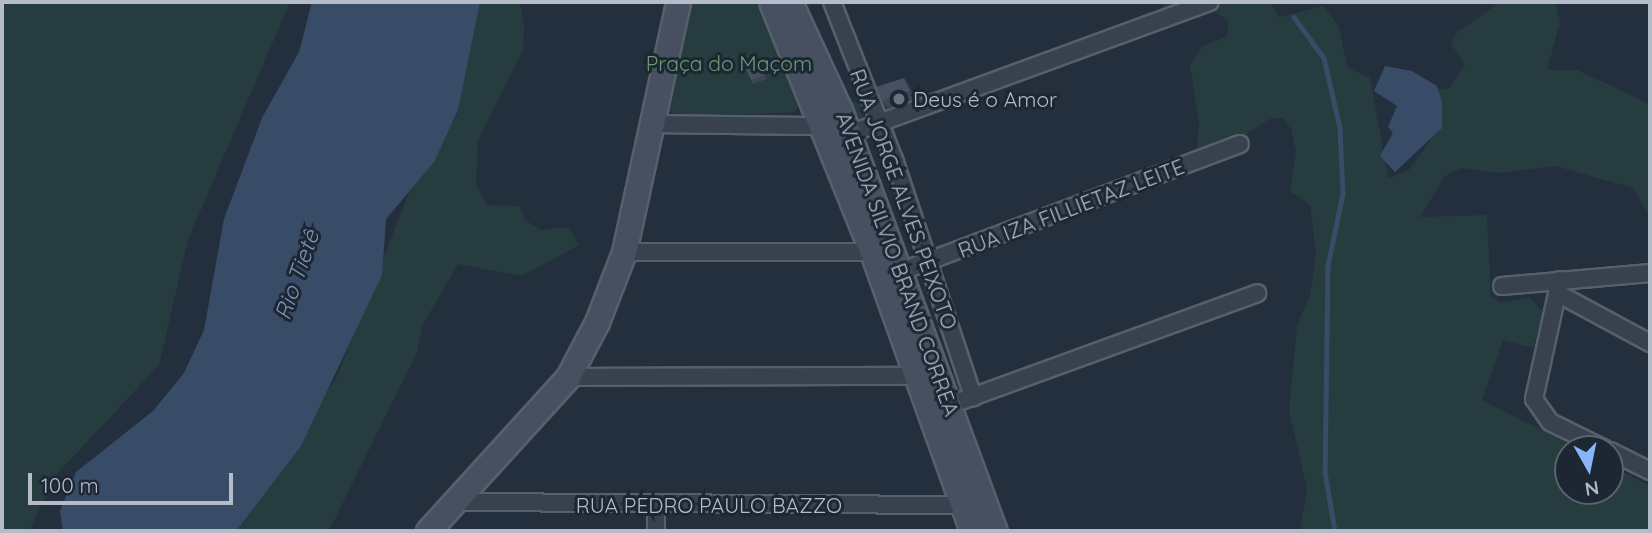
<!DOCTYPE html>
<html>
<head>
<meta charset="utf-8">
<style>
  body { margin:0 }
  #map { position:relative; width:1652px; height:533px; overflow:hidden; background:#242f3e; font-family:Quicksand,sans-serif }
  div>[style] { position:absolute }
  .green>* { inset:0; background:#263c3f }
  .water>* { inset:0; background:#394c67 }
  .stream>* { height:4.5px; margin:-2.25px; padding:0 2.25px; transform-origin:2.25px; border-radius:2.25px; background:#394c67 }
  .roads { filter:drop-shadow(2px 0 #565f6c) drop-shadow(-2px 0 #565f6c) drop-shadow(0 2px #565f6c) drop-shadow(0 -2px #565f6c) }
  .street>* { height:16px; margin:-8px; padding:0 8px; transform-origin:8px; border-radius:8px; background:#38414e }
  .secondary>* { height:23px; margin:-11.5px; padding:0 11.5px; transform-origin:11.5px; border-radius:11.5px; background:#465061 }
  .wall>* { inset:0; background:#3b4654 }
  .shaded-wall>* { inset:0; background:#303945 }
  .building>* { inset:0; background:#455162 }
  .dots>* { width:19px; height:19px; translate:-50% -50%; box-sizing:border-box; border:4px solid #1d2633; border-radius:50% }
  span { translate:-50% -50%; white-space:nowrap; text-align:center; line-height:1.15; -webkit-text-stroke:6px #1d2633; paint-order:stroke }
  .park-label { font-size:21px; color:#6b9a76 }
  .poi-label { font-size:21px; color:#b4bcc9 }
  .left { translate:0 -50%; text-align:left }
  .street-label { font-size:21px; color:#b4bcc9 }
  .water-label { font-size:23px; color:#7c92b1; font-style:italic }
  .frame { position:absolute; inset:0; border:4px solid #b4bcc9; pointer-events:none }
  .north { position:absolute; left:1554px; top:435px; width:70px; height:70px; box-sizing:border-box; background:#1d2633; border:2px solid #59626f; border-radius:50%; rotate:171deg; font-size:19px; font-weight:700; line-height:28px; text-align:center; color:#b4bcc9 }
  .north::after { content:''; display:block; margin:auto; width:24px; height:32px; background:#8ab4f8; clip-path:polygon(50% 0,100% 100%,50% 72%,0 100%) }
  .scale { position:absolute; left:28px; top:473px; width:205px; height:32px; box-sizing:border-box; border:4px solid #b4bcc9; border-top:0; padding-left:9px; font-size:21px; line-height:24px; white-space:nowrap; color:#b4bcc9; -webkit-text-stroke:5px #1d2633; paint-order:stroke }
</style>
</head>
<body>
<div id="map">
  <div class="green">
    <i style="clip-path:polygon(2px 2px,290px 2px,188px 240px,159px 365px,56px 475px,29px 531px,2px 531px)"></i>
    <i style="clip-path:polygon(474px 2px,520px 2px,524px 28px,523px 50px,478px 140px,476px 184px,487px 205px,519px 206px,525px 220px,541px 230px,568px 227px,579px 245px,522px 276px,458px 264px,422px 326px,417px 352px,329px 531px,225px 531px,336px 379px,409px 193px,457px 116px)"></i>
    <i style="clip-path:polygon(685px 2px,760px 2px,802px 100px,795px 112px,682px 118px,668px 111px)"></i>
    <i style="clip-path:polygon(800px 2px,817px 2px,808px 7px,849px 102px,860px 103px,864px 115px,859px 122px,856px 122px)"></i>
    <i style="clip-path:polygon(1158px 2px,1270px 2px,1279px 17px,1323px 6px,1338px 25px,1348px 68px,1370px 78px,1388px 178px,1408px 171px,1435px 134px,1433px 90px,1449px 88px,1465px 65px,1451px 44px,1456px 33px,1501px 2px,1555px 2px,1560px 22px,1547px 70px,1577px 70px,1650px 104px,1650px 217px,1633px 188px,1555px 166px,1498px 173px,1462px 168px,1445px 176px,1420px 217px,1487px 215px,1491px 296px,1500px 303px,1530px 297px,1543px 312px,1533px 348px,1503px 340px,1482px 400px,1579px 449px,1568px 449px,1568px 491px,1610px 491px,1610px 465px,1650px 486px,1650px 531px,1300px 531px,1307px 489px,1289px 410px,1297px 325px,1310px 296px,1316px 254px,1310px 205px,1290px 191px,1296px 151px,1291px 129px,1283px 118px,1269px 119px,1221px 151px,1196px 153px,1199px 124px,1190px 65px,1203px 46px,1227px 36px,1228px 21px,1209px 7px,1171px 11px)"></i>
  </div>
  <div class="water">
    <i style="clip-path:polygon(312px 2px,480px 2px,458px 110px,434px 162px,386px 219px,382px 275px,301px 446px,236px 531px,63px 531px,60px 511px,76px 472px,153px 411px,184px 373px,204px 330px,224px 219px,262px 118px,299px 52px)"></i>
    <i style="clip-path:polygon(1385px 66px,1412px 71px,1437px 86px,1442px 102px,1442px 128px,1395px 172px,1380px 156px,1393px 133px,1388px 127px,1397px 106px,1374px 91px)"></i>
  </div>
  <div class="stream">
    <i style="left:1294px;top:17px;width:51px;rotate:53.8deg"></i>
    <i style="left:1324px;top:58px;width:72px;rotate:77.1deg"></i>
    <i style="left:1340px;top:128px;width:66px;rotate:87.4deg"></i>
    <i style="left:1343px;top:194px;width:74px;rotate:101.8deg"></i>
    <i style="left:1328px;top:266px;width:206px;rotate:90.8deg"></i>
    <i style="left:1325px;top:472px;width:60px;rotate:80.4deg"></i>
  </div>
  <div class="roads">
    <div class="street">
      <i style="left:832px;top:2px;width:172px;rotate:68.5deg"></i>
      <i style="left:895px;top:162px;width:248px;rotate:71.6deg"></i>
      <i style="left:655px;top:124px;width:167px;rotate:0.7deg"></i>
      <i style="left:849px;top:134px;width:384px;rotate:-20.1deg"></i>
      <i style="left:624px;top:252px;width:248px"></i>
      <i style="left:902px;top:271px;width:361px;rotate:-20.6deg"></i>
      <i style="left:1560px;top:280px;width:122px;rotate:102.3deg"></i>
      <i style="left:1534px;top:399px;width:28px;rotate:55deg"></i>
      <i style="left:1550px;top:422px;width:61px;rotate:26.1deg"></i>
      <i style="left:1502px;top:286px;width:149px;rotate:-5deg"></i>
      <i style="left:1557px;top:293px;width:106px;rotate:28.3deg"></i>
      <i style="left:568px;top:377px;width:350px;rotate:-0.2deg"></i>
      <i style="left:950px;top:405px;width:327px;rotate:-20deg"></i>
      <i style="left:1610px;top:451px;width:45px;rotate:26.6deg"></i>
      <i style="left:456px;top:502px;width:507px;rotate:0.34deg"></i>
      <i style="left:656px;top:506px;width:25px;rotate:90deg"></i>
    </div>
    <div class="secondary">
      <i style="left:771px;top:2px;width:270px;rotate:68deg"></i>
      <i style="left:872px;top:252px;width:296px;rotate:70.3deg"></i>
      <i style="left:790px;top:2px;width:119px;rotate:65.2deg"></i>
      <i style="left:840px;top:110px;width:449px;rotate:69.8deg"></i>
      <i style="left:428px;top:531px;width:208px;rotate:-47.7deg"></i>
      <i style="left:568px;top:377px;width:62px;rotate:-62.2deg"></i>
      <i style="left:597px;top:322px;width:75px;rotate:-68.9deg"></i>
      <i style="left:624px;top:252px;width:256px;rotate:-77.8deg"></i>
    </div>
  </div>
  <div class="wall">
    <i style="clip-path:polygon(759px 61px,767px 79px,753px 84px,751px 80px)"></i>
    <i style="clip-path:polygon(904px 78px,909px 85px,915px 99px,888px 109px,882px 101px)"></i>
  </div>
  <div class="shaded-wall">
    <i style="clip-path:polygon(904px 78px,909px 85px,915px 99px,910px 91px)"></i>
  </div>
  <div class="building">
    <i style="clip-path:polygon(759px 61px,764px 75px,751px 80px,745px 67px)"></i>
    <i style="clip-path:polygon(904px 78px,910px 91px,882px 101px,876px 87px)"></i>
  </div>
  <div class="dots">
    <i style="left:899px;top:99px;background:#6b7280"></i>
  </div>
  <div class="park-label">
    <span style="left:729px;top:63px">Praça do Maçom</span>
  </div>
  <div class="poi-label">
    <span class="left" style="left:913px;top:99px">Deus é o Amor</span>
  </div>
  <div class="street-label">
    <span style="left:904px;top:199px;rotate:70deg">RUA JORGE ALVES PEIXOTO</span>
    <span style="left:1071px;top:208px;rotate:-21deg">RUA IZA FILLIETAZ LEITE</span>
    <span style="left:898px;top:264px;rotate:70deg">AVENIDA SILVIO BRAND CORREA</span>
    <span style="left:709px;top:505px">RUA PEDRO PAULO BAZZO</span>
  </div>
  <div class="water-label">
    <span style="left:297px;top:275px;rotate:-71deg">Rio Tietê</span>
  </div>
  <div class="frame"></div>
  <div class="north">N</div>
  <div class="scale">100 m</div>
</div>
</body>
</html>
